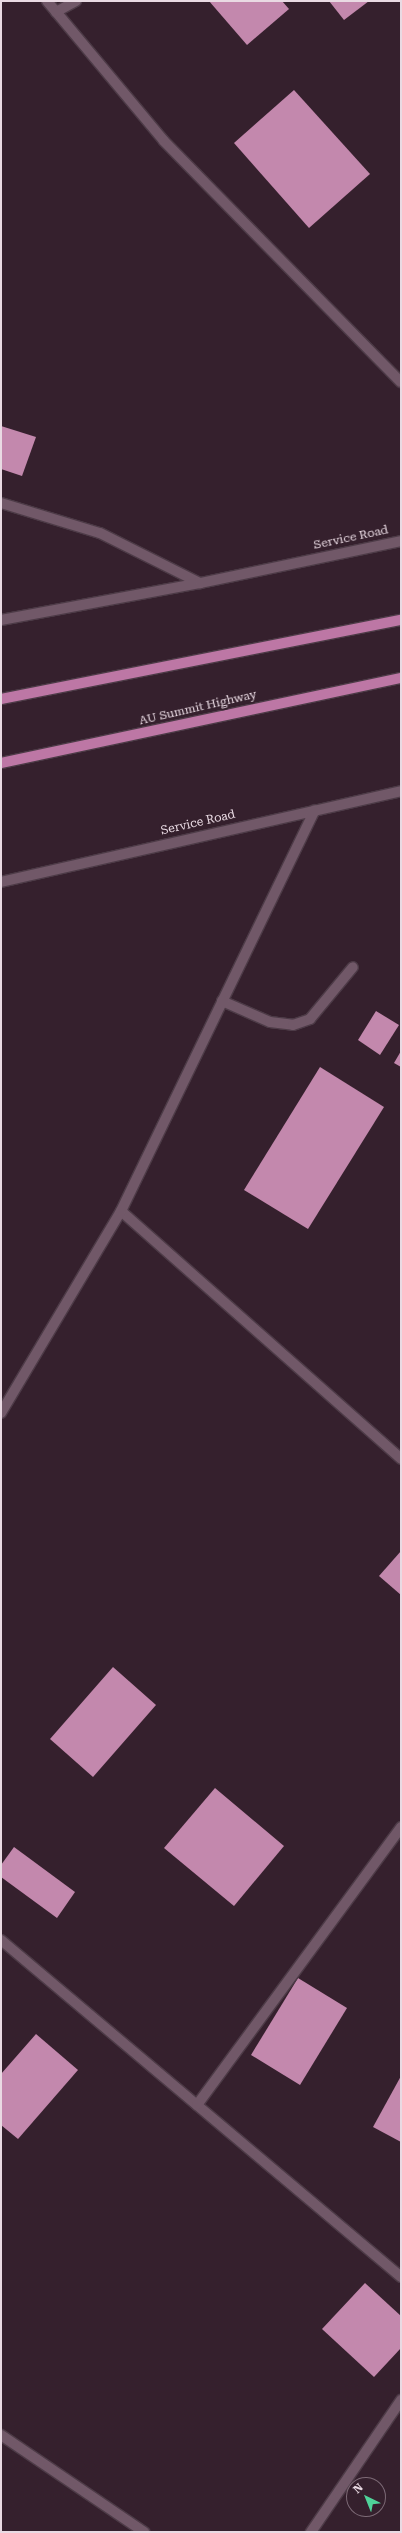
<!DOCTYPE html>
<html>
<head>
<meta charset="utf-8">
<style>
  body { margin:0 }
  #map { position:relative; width:402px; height:2533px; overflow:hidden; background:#35202d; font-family:"Roboto Serif",serif }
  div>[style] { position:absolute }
  .building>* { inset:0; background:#c388ad }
  .roads { filter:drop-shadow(1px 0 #4d3b47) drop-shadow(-1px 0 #4d3b47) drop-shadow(0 1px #4d3b47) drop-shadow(0 -1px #4d3b47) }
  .street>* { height:10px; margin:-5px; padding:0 5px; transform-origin:5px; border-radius:5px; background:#715868 }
  .primary>* { height:10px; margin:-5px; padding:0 5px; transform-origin:5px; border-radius:5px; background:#bd77a5 }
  span { translate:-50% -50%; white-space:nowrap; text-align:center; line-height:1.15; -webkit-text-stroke:4px #35202d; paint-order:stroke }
  .street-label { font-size:12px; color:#e9dae3 }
  .frame { position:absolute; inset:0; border:2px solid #e9dae3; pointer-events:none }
  .north { position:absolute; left:346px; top:2477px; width:40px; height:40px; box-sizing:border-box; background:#35202d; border:1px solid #7d6a76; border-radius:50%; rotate:317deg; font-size:11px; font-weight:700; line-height:16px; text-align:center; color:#e9dae3 }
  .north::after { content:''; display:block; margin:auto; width:14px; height:18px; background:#4fd399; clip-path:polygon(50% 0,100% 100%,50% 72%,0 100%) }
</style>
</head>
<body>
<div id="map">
  <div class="building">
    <i style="clip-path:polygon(209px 1px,282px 1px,289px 9px,247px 45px)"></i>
    <i style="clip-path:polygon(329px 1px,369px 1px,344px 20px)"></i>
    <i style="clip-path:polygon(294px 90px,370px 174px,309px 228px,234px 143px)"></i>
    <i style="clip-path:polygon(1px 426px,36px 437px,22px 476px,1px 469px)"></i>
    <i style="clip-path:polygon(376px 1011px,399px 1025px,380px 1055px,358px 1040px)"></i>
    <i style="clip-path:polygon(401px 1051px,401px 1067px,394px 1063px)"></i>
    <i style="clip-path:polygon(320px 1067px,384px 1107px,308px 1229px,244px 1190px)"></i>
    <i style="clip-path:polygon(401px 1551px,401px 1595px,379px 1576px)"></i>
    <i style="clip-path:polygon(113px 1667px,156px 1705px,93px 1777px,50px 1739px)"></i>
    <i style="clip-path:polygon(215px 1788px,284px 1846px,234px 1906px,164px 1848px)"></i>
    <i style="clip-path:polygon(14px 1847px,75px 1892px,57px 1918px,1px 1877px,1px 1865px)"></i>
    <i style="clip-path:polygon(298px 1978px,347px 2008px,300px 2085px,251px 2055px)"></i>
    <i style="clip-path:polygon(36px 2034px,78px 2070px,18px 2139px,1px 2125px,1px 2074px)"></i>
    <i style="clip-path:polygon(401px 2076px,401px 2142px,373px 2127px)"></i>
    <i style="clip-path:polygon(365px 2283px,401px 2316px,401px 2348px,374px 2377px,322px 2329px)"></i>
  </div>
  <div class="roads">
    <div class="street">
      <i style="left:47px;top:1px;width:182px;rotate:50.1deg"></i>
      <i style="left:164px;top:141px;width:338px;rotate:45.5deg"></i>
      <i style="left:56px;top:12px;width:23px;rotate:-29deg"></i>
      <i style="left:1px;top:503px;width:103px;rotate:16.9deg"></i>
      <i style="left:100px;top:533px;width:112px;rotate:26.6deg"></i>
      <i style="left:1px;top:620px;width:202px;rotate:-10.5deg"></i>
      <i style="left:200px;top:583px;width:205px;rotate:-11.8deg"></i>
      <i style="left:1px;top:882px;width:410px;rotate:-12.8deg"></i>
      <i style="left:222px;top:1001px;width:52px;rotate:23.6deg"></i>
      <i style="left:270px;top:1022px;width:23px;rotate:7deg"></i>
      <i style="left:293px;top:1025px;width:18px;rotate:-19deg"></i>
      <i style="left:310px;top:1019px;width:67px;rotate:-50.4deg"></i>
      <i style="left:121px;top:1211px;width:374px;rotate:41.5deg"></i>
      <i style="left:1px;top:1413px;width:235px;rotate:-59.3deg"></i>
      <i style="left:121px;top:1211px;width:445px;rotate:-64.2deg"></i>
      <i style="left:1px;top:1940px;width:523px;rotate:40.11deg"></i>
      <i style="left:197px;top:2105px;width:345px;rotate:-53.7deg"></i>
      <i style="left:1px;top:2435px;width:173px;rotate:34.1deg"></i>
      <i style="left:311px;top:2532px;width:160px;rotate:-55.7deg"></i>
    </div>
    <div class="primary">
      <i style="left:1px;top:699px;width:408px;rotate:-11.2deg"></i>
      <i style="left:1px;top:763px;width:409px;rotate:-12deg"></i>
    </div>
  </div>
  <div class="street-label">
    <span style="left:351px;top:538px;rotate:-12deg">Service Road</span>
    <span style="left:198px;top:708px;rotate:-13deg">AU Summit Highway</span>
    <span style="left:198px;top:823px;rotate:-13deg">Service Road</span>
  </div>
  <div class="frame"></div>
  <div class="north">N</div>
</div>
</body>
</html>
